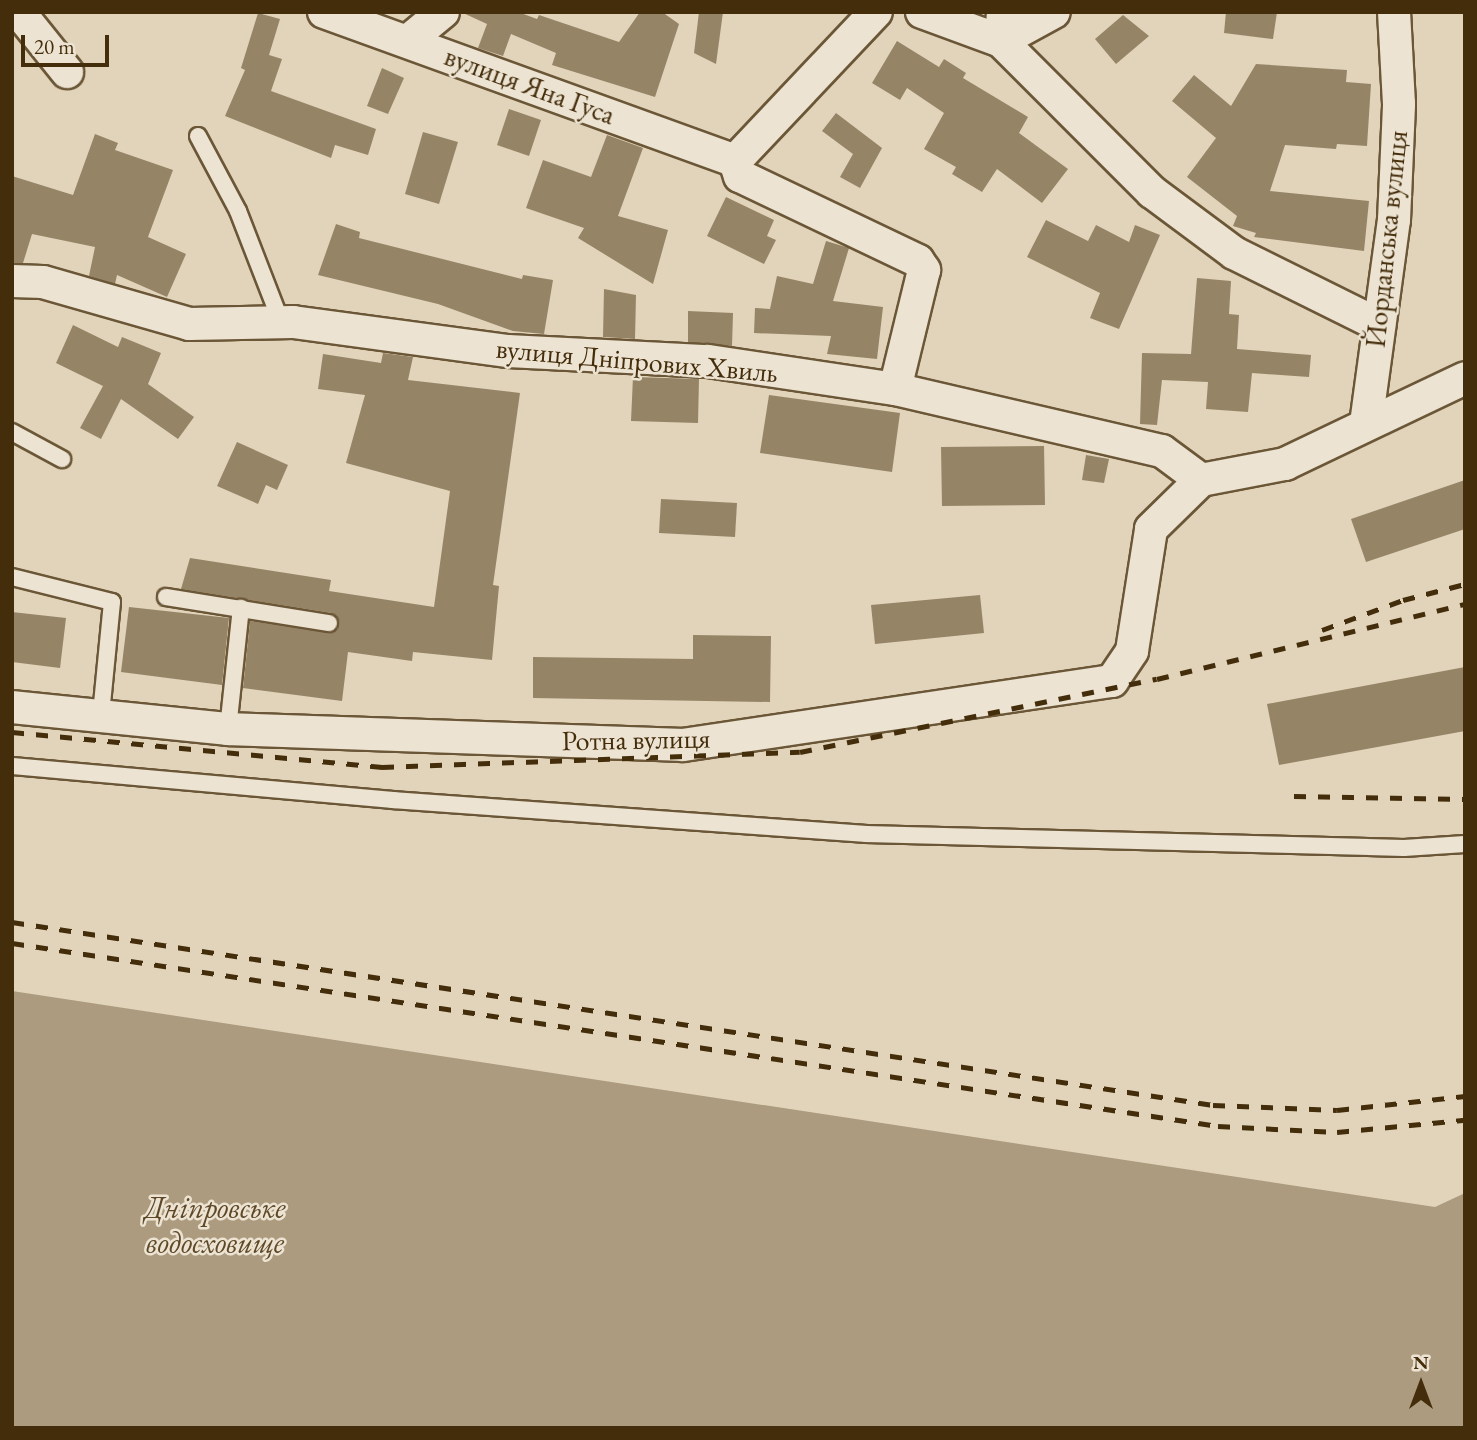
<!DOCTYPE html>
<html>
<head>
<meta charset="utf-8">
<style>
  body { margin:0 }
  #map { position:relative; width:1477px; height:1440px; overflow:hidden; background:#e1d4ba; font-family:"EB Garamond",serif }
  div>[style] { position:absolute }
  .water>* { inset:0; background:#ac9b7e }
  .building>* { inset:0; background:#968466 }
  .roads { filter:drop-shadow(2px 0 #6b5737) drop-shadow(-2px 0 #6b5737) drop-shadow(0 2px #6b5737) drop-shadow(0 -2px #6b5737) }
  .lane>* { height:16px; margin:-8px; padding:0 8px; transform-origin:8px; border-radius:8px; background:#ece3d2 }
  .street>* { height:32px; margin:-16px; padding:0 16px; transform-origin:16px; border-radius:16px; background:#ece3d2 }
  .rail>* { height:5px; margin-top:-2.5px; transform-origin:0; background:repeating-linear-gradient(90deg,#442d0b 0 12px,transparent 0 24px) }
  span { translate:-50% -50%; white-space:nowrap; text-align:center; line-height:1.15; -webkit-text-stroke:5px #ece3d2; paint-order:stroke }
  .street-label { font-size:28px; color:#442d0b }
  .water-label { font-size:30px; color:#5e4828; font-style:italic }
  .frame { position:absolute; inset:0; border:14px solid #442d0b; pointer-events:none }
  .north { position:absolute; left:1386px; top:1349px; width:70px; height:70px; -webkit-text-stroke:5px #ece3d2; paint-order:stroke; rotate:0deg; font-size:19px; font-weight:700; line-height:28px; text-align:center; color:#442d0b }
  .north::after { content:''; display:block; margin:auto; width:24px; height:32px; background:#442d0b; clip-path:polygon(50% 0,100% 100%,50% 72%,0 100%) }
  .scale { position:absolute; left:21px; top:35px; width:88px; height:32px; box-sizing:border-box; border:4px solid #442d0b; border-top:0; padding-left:9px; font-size:21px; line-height:24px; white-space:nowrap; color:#442d0b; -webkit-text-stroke:5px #ece3d2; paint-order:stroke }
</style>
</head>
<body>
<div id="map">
  <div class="water">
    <i style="clip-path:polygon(12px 991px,1435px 1207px,1465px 1193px,1465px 1428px,12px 1428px)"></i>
  </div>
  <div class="building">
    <i style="clip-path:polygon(461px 12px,518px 12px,537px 19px,539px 15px,619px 42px,640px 12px,662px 12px,679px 24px,655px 97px,552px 65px,556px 53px,511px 34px,503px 56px,478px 48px,487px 24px)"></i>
    <i style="clip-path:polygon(699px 12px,723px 12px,716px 64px,694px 53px)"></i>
    <i style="clip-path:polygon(1226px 12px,1277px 12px,1273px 39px,1224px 33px)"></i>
    <i style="clip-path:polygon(258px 13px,280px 19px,269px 55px,282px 59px,271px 91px,376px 129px,368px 155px,335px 145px,331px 158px,225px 116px,245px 70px,241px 68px)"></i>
    <i style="clip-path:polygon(1123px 15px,1149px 36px,1116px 64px,1095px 39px)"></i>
    <i style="clip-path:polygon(897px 41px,939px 67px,944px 59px,966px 73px,963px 78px,1028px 117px,1019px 133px,1068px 169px,1042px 203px,997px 169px,982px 192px,952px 174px,956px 167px,924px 149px,944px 113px,907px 88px,900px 100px,872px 83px)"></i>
    <i style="clip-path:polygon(1256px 64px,1347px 70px,1346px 82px,1371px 84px,1367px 146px,1337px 144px,1336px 149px,1285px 145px,1270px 191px,1369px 201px,1364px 251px,1254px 237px,1256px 233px,1233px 226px,1237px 216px,1187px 177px,1216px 138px,1172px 101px,1194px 75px,1231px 106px)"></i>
    <i style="clip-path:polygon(382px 68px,404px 78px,388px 114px,367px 106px)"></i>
    <i style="clip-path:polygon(509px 109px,541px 120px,529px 156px,497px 145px)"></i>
    <i style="clip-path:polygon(836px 113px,882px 148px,860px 188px,840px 177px,853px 154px,822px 131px)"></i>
    <i style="clip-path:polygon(423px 132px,458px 142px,439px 204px,405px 194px)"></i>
    <i style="clip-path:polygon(95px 134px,118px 143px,115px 150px,173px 170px,148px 237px,186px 254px,167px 297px,117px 275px,115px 284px,89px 276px,95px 247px,32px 234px,23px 263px,12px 263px,12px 176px,73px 195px)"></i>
    <i style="clip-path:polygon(607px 135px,643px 148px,618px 216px,668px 230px,653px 284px,578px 238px,584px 228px,526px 208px,543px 160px,591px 177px)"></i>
    <i style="clip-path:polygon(726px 197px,774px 220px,767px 236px,776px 240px,764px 264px,707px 236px)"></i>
    <i style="clip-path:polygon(1046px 220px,1088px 241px,1096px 225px,1129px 242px,1135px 225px,1160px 235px,1119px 329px,1090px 318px,1100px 293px,1027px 257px)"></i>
    <i style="clip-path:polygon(336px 224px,360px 232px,359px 238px,522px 279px,523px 275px,553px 280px,544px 334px,513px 331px,438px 304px,318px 275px)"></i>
    <i style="clip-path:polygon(826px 241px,849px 248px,833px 301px,883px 307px,877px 359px,827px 354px,831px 336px,754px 333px,755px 308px,770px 309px,777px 276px,813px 284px)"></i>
    <i style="clip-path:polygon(1197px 278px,1231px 281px,1229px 314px,1239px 315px,1237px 349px,1311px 355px,1309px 377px,1252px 373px,1248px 412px,1206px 409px,1208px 382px,1162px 380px,1157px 425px,1140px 424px,1142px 353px,1191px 354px)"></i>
    <i style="clip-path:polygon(604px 289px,636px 295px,635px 339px,603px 337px)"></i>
    <i style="clip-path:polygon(688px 311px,733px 313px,732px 346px,688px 342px)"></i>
    <i style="clip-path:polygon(73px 325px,118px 347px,122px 337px,161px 353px,148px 384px,194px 417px,178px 439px,121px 399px,101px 439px,80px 428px,103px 386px,56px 363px)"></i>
    <i style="clip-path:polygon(383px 353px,413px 357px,408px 380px,520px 393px,493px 585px,499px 586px,492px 660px,413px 652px,412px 661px,348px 652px,342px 701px,243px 688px,250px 621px,328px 633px,338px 629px,338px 619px,331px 613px,181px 589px,190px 558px,331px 580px,329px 591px,434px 607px,450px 491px,346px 463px,365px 395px,318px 389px,323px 354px,381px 363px)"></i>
    <i style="clip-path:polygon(633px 377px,699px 379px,698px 423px,631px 421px)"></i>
    <i style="clip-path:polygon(769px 395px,900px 413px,892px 472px,760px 453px)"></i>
    <i style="clip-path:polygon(237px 442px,288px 465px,277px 490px,266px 485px,258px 504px,217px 486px)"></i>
    <i style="clip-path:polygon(1044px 446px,1045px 505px,942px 506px,941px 447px)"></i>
    <i style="clip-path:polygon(1086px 455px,1109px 459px,1104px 483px,1082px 480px)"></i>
    <i style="clip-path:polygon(1465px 480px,1465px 529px,1366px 562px,1351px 519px)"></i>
    <i style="clip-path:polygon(661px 499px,737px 503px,735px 537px,659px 533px)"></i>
    <i style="clip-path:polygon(980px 595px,984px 633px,875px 644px,871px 605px)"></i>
    <i style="clip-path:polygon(129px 607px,229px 618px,222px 685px,121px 672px)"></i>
    <i style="clip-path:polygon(12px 612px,66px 618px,60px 668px,12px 662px)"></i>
    <i style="clip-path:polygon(693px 635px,771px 636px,770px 702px,533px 698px,533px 657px,693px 659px)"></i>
    <i style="clip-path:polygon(1465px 667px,1465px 731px,1279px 765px,1267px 704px)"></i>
  </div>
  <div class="roads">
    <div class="lane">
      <i style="left:198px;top:136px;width:85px;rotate:61.9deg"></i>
      <i style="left:238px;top:211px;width:119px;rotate:68.8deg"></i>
      <i style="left:12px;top:432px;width:57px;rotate:28.4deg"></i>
      <i style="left:12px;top:577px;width:103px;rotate:14deg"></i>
      <i style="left:112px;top:602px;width:113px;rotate:95.6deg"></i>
      <i style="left:166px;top:597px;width:165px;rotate:9.1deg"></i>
      <i style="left:228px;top:729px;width:122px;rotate:-83.9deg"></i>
      <i style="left:12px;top:766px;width:383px;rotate:5.1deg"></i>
      <i style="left:393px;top:800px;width:474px;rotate:4.1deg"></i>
      <i style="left:866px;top:834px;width:538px;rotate:1.49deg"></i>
      <i style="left:1404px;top:848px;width:61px;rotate:-3.8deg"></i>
    </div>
    <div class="street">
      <i style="left:19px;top:12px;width:77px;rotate:51.3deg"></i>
      <i style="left:324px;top:12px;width:437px;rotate:19.9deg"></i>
      <i style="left:735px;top:161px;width:205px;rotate:-46.6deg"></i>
      <i style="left:922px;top:12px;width:84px;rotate:20.2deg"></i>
      <i style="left:1001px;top:41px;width:60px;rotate:-28.7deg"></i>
      <i style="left:1003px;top:12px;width:29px;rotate:94deg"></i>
      <i style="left:1001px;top:41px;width:214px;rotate:45deg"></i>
      <i style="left:1152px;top:192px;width:102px;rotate:36.6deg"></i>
      <i style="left:1234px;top:253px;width:162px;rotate:26.4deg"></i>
      <i style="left:409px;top:40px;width:44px;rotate:-39.5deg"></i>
      <i style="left:735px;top:161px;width:16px;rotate:72deg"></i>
      <i style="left:740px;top:176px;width:197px;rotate:25.5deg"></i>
      <i style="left:918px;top:261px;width:11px;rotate:56deg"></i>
      <i style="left:924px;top:270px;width:122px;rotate:103.7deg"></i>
      <i style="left:12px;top:281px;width:31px;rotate:2deg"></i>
      <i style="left:43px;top:282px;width:152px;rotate:16deg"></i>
      <i style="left:189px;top:324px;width:104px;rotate:-1.1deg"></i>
      <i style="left:293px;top:322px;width:217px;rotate:7.7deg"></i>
      <i style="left:508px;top:351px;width:200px;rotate:2.9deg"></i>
      <i style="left:708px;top:361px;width:189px;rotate:8.5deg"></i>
      <i style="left:895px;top:389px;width:274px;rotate:13.1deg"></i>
      <i style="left:1162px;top:451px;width:49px;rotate:36.6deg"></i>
      <i style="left:1201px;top:480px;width:86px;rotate:-10.8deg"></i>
      <i style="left:1285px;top:464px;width:199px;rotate:-25.5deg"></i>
      <i style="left:1366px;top:424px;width:206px;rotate:-82.2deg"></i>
      <i style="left:1394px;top:220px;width:116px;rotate:-87.5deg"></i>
      <i style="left:1399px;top:104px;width:92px;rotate:-93.1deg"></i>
      <i style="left:12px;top:707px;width:217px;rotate:5.8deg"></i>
      <i style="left:228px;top:729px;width:455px;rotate:2deg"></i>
      <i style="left:683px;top:745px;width:434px;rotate:-8.5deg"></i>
      <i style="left:1112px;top:681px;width:36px;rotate:-56deg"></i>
      <i style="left:1132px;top:651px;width:123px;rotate:-81.1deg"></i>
      <i style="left:1151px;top:529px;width:70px;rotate:-44.4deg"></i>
    </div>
  </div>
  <div class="rail">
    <i style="left:1322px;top:630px;width:86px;rotate:-20.3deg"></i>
    <i style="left:1403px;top:600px;width:64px;rotate:-14.5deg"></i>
    <i style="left:12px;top:732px;width:372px;rotate:5.4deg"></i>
    <i style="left:382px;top:767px;width:418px;rotate:-2.1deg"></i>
    <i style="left:800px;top:752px;width:364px;rotate:-11.6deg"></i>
    <i style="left:1157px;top:679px;width:317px;rotate:-13.7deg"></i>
    <i style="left:1294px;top:796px;width:171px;rotate:1deg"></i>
    <i style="left:12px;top:922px;width:1215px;rotate:8.66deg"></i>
    <i style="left:1213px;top:1105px;width:124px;rotate:2.3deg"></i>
    <i style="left:1337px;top:1110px;width:129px;rotate:-6.2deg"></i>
    <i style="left:12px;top:943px;width:1220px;rotate:8.63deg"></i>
    <i style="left:1218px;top:1126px;width:119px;rotate:2.9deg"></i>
    <i style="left:1337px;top:1132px;width:129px;rotate:-5.4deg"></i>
  </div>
  <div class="street-label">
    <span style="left:530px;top:85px;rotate:20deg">вулиця Яна Гуса</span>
    <span style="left:1386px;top:239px;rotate:-84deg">Йорданська вулиця</span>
    <span style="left:637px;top:360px;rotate:5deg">вулиця Дніпрових Хвиль</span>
    <span style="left:636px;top:739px;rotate:-1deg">Ротна вулиця</span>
  </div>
  <div class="water-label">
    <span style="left:215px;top:1225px">Дніпровське<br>водосховище</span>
  </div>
  <div class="frame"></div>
  <div class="north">N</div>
  <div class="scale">20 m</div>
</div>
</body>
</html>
